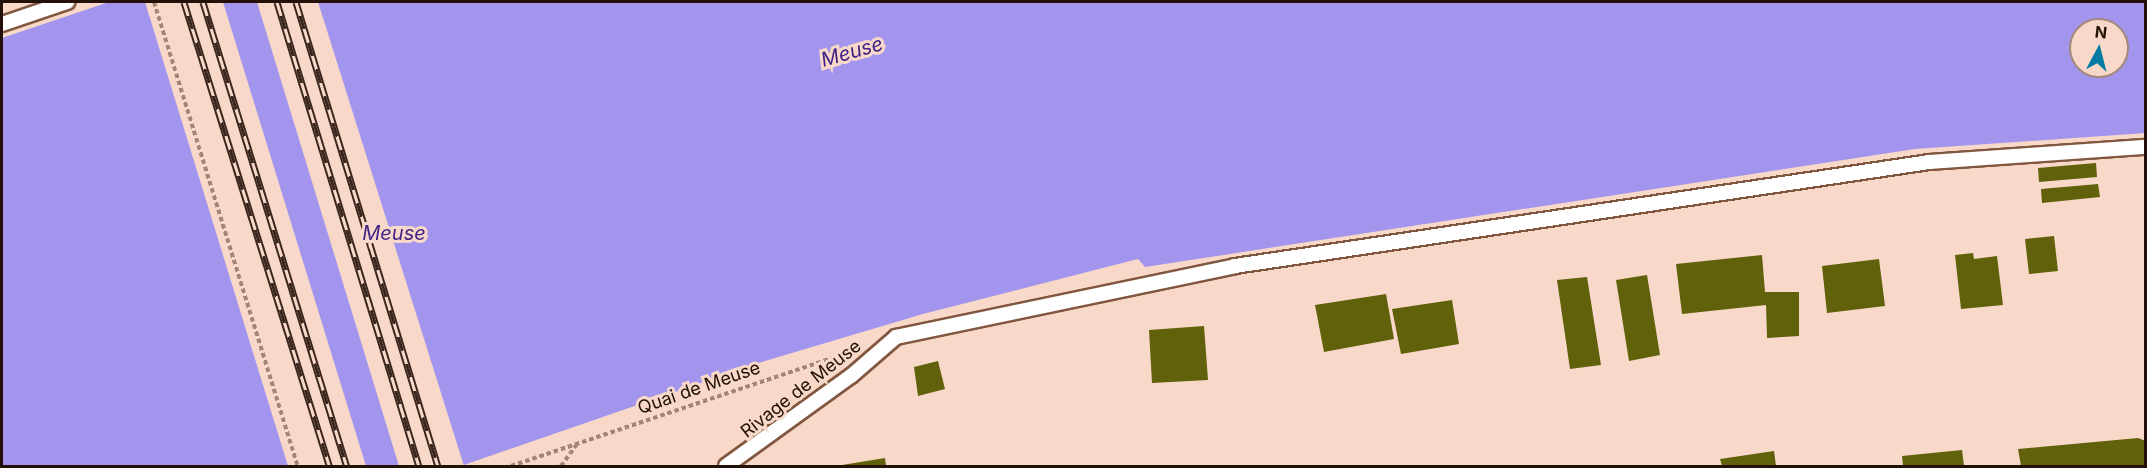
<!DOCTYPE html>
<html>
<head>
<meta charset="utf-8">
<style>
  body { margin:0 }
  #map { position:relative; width:2147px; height:468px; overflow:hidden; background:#f8d9c9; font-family:Inter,sans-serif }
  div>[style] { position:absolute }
  .water>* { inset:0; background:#a395ed }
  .pier>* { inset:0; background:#f8d9c9 }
  .building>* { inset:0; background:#60610a }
  .path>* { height:4px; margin-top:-2px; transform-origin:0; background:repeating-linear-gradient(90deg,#a08679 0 4.5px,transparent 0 7.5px) }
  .roads { filter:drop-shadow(2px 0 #82573f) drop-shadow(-2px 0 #82573f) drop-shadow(0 2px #82573f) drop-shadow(0 -2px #82573f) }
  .service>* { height:14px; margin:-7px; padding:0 7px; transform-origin:7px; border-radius:7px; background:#fff }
  .rail>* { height:7px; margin-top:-3.5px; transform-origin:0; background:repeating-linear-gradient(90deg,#f8d9c9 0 14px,#3a261d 0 28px); box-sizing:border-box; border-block:2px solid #3a261d }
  span { translate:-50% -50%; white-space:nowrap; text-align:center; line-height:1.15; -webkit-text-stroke:6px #f8d9c9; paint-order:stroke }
  .street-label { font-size:18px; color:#231108 }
  .water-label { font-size:20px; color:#402185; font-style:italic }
  .frame { position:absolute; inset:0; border:3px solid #231108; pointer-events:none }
  .north { position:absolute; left:2069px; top:18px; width:60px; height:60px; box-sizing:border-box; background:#f8d9c9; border:2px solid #a3897c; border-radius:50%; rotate:7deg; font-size:16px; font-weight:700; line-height:24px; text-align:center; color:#231108 }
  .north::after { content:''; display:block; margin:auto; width:21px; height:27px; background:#057ba3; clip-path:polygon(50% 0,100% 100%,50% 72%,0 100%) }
</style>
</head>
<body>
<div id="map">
  <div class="water">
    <i style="clip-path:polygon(evenodd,109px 2px,2145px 2px,2146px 133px,1915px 149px,1145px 267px,1138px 259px,923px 314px,765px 361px,461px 466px,2px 466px,2px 38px,109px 2px,2081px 30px,2117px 30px,2117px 66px,2081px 66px,2081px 30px)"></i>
  </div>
  <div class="pier">
    <i style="clip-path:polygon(145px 2px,223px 2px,366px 466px,288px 466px)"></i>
    <i style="clip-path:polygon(257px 2px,318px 2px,464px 466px,399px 466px)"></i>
  </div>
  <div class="building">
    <i style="clip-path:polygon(2096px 163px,2097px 177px,2039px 182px,2038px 168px)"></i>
    <i style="clip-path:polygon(2098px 184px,2100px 197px,2042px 203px,2041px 189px)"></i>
    <i style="clip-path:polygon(2054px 236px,2058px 271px,2029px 274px,2025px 239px)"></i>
    <i style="clip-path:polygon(1973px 253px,1974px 259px,1997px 256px,2003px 305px,1961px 309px,1955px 255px)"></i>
    <i style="clip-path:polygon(1762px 255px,1765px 292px,1799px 292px,1799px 336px,1767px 338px,1766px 305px,1682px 314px,1676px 264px)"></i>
    <i style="clip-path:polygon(1879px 259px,1885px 306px,1827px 313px,1822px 266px)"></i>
    <i style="clip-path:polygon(1647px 275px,1660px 355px,1629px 361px,1616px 280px)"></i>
    <i style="clip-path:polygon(1587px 277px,1601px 365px,1570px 369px,1557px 280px)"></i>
    <i style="clip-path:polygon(1386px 294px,1394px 339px,1324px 352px,1315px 305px)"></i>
    <i style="clip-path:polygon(1452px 300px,1459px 344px,1401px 354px,1392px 309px)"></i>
    <i style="clip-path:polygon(1204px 326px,1208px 380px,1152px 383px,1149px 330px)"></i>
    <i style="clip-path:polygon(938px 361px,945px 389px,918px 396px,914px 367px)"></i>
    <i style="clip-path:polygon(2138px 438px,2146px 441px,2146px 466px,2021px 466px,2018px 449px)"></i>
    <i style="clip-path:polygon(1962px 450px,1964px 466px,1903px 466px,1902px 456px)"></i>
    <i style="clip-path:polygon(1774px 451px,1776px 466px,1722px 466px,1720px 459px)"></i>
    <i style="clip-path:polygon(885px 458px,886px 466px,842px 466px,842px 465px)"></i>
  </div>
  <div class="path">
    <i style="left:154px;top:2px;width:486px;rotate:72.8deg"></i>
    <i style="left:511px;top:466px;width:339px;rotate:-18.6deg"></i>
    <i style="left:561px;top:466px;width:26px;rotate:-54deg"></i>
  </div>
  <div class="roads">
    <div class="service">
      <i style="left:2px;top:24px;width:69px;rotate:-18.7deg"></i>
      <i style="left:726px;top:466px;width:154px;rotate:-35.8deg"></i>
      <i style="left:851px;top:376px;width:60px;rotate:-40.9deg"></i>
      <i style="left:896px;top:337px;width:346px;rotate:-11.8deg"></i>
      <i style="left:1235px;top:266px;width:702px;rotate:-8.52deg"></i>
      <i style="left:1929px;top:162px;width:218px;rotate:-4deg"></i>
    </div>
  </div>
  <div class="rail">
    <i style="left:184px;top:2px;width:486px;rotate:72.6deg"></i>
    <i style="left:203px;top:2px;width:486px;rotate:72.8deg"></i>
    <i style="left:277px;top:2px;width:485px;rotate:73deg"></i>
    <i style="left:296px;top:2px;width:485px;rotate:73deg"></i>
  </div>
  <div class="street-label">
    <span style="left:699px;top:388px;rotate:-19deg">Quai de Meuse</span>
    <span style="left:801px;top:389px;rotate:-38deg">Rivage de Meuse</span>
  </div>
  <div class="water-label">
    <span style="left:852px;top:52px;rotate:-16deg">Meuse</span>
    <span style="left:394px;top:233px">Meuse</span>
  </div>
  <div class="frame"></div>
  <div class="north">N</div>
</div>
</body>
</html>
